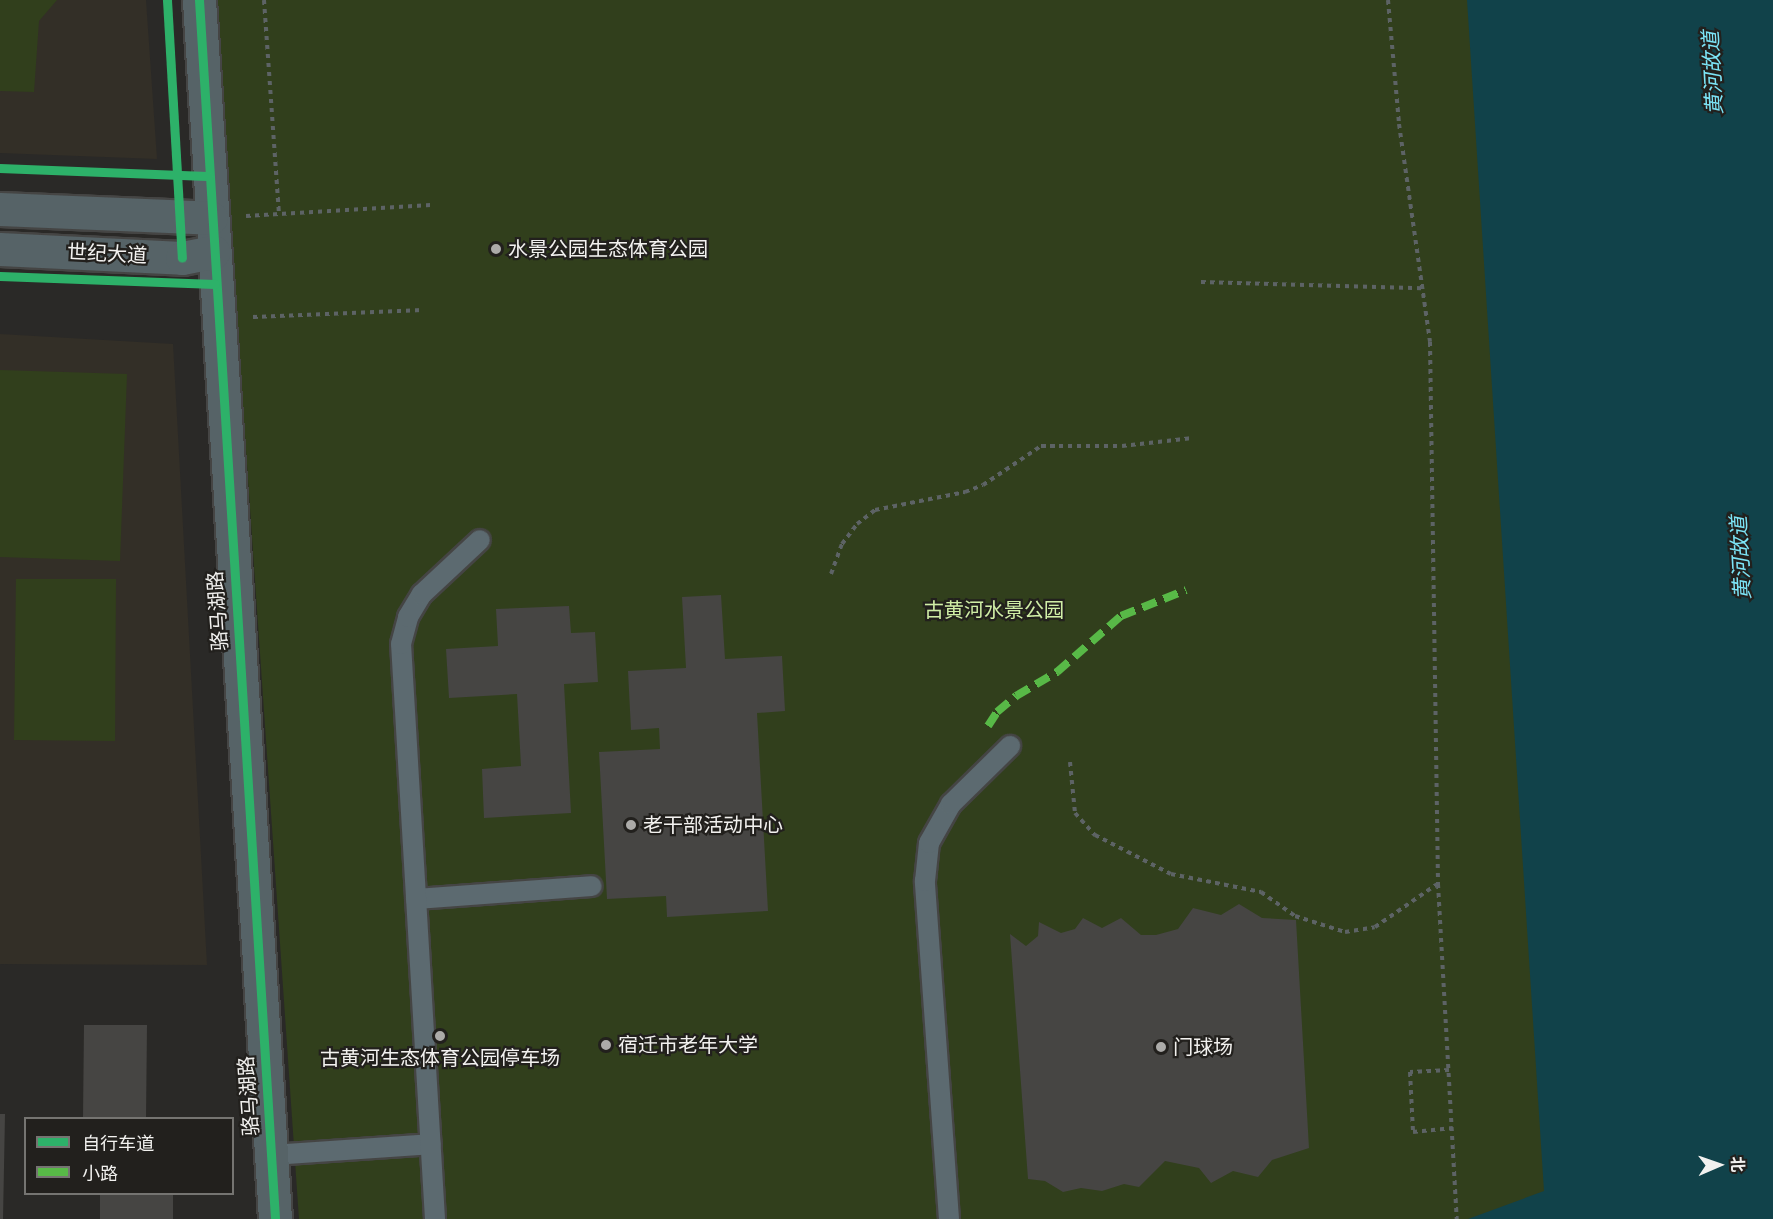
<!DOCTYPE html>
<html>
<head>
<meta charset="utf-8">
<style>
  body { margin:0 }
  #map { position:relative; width:1773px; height:1219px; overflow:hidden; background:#2a2927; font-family:Karla,"Noto Sans SC",sans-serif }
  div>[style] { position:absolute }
  .built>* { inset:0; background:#332f27 }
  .green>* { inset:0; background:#313f1c }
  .water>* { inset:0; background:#11424a }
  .building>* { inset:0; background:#464543 }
  .path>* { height:4px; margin-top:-2px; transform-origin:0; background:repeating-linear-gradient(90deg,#5d6365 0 4.5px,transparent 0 9px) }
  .roads { filter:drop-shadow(2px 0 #454544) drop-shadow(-2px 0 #454544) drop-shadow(0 2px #454544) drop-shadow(0 -2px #454544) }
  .lane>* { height:20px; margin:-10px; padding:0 10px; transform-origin:10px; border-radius:10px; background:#5c6a70 }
  .secondary>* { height:33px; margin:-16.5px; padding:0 16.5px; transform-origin:16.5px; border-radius:16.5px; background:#566367 }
  .quiet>* { height:8px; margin-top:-4px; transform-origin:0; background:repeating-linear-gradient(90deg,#58b947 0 15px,transparent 0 23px) }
  .cycleway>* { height:9px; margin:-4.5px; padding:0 4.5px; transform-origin:4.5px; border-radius:4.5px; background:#2db169 }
  .dots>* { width:16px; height:16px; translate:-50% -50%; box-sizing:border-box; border:3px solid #22201d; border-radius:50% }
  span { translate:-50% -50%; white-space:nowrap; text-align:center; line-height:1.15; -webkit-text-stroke:4.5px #22201d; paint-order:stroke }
  .poi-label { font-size:20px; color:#f2f1ef }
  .left { translate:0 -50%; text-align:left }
  .street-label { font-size:20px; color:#f2f1ef }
  .park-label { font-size:20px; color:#d0eea6 }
  .water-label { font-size:21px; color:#7ce4f6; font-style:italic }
  .legend { position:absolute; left:24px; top:1117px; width:210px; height:78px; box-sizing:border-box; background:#22201d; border:2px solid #757471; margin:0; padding:8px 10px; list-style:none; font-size:18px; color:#f2f1ef }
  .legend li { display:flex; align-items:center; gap:12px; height:30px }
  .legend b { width:30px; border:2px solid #757471 }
  .north { position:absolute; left:1689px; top:1135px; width:60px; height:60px; -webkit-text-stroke:4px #22201d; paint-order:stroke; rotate:88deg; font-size:16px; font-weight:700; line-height:24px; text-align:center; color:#f2f1ef }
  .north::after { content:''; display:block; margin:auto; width:21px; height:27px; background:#f2f1ef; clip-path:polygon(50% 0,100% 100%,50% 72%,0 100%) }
</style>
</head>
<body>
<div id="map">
  <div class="built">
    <i style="clip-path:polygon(0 0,146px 0,157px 159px,0 153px)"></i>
    <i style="clip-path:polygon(0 334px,173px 344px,207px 965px,0 964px)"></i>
  </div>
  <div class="green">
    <i style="clip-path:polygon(0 0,57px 0,39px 21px,34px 92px,0 91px)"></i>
    <i style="clip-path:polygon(215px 0,1773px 0,1773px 1219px,299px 1219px)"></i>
    <i style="clip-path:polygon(0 370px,127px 374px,120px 561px,0 557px)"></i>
    <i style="clip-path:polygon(16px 579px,116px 579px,115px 741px,14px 740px)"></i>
  </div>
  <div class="water">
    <i style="clip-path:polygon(1467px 0,1773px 0,1773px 1219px,1468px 1219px,1544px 1191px)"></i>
  </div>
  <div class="building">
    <i style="clip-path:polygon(721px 595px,725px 659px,782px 656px,785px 711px,757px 713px,768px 911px,667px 917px,666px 896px,607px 899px,599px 752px,660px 749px,659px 728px,631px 730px,628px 671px,686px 668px,682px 597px)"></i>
    <i style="clip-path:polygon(569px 606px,571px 633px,595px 632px,598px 682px,564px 684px,571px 813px,484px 818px,482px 769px,521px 766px,517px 694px,449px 698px,446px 649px,498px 646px,496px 609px)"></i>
    <i style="clip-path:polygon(1239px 904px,1262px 918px,1296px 920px,1309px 1148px,1272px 1160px,1258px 1177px,1233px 1171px,1211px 1183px,1199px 1168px,1165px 1161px,1139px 1187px,1124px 1184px,1102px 1191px,1081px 1188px,1063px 1192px,1045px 1181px,1028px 1179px,1010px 934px,1026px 946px,1038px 936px,1039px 922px,1061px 933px,1075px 929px,1083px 918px,1102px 928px,1121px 918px,1141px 935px,1156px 935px,1178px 929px,1193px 908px,1221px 915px)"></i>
    <i style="clip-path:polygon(84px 1025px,147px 1025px,146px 1118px,83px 1118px)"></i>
    <i style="clip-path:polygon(0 1114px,5px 1114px,3px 1219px,0 1219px)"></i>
    <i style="clip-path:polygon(100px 1194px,173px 1194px,173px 1219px,100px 1219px)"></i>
  </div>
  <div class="path">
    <i style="left:264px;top:0;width:215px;rotate:86deg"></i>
    <i style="left:1388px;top:0;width:124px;rotate:84.9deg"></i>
    <i style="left:1399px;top:124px;width:220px;rotate:81.9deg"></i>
    <i style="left:1430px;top:342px;width:542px;rotate:89.15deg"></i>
    <i style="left:1438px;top:884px;width:336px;rotate:86.8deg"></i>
    <i style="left:246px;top:216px;width:185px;rotate:-3.4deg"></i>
    <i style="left:1201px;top:282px;width:221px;rotate:1.6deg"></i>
    <i style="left:253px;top:317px;width:170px;rotate:-2.4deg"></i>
    <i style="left:831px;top:574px;width:32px;rotate:-70deg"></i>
    <i style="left:842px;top:544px;width:25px;rotate:-53deg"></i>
    <i style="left:857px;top:524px;width:23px;rotate:-38deg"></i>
    <i style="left:875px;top:510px;width:92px;rotate:-11.3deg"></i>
    <i style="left:965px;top:492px;width:19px;rotate:-21deg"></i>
    <i style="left:983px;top:485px;width:70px;rotate:-33.9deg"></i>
    <i style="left:1041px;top:446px;width:81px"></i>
    <i style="left:1122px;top:446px;width:71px;rotate:-6.4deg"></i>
    <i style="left:1070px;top:762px;width:51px;rotate:84.4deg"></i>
    <i style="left:1075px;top:813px;width:30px;rotate:48deg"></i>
    <i style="left:1095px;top:835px;width:85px;rotate:27.2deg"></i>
    <i style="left:1171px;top:874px;width:92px;rotate:11.3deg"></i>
    <i style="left:1261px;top:892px;width:42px;rotate:35.2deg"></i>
    <i style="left:1295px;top:916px;width:52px;rotate:17.7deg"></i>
    <i style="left:1345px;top:932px;width:30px;rotate:-9deg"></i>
    <i style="left:1375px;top:927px;width:75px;rotate:-34.7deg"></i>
    <i style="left:1449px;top:1070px;width:39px;rotate:177deg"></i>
    <i style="left:1410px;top:1072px;width:60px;rotate:87.1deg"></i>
    <i style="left:1413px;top:1132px;width:40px;rotate:-5.7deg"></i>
  </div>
  <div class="roads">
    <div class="lane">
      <i style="left:416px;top:899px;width:176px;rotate:-4.2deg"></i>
      <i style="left:271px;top:1155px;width:160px;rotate:-3.9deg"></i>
      <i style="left:435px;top:1219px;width:576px;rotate:-93.38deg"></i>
      <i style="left:401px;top:644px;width:28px;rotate:-75deg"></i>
      <i style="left:408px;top:617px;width:27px;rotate:-59deg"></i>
      <i style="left:422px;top:594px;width:79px;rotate:-43deg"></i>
      <i style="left:949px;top:1219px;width:339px;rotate:-94.1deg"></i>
      <i style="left:925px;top:881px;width:38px;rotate:-84deg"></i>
      <i style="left:929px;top:843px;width:45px;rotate:-60.6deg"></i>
      <i style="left:951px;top:804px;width:83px;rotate:-44.5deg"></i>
    </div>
    <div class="secondary">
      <i style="left:199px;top:0;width:1221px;rotate:86.43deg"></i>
      <i style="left:0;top:209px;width:211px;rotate:2.4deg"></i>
      <i style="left:0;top:249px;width:182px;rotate:2.8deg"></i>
      <i style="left:182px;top:258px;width:32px;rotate:-11deg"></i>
    </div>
  </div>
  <div class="quiet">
    <i style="left:988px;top:726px;width:17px;rotate:-57deg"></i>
    <i style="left:997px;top:712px;width:25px;rotate:-40deg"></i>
    <i style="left:1016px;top:696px;width:48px;rotate:-30.3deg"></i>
    <i style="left:1057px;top:672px;width:85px;rotate:-41.2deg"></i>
    <i style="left:1121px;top:616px;width:70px;rotate:-21.8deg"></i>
  </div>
  <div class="cycleway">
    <i style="left:167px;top:0;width:258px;rotate:86.7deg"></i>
    <i style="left:199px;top:0;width:1221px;rotate:86.43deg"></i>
    <i style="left:0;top:168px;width:209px;rotate:2.2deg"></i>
    <i style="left:0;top:276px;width:215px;rotate:2.1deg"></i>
  </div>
  <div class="dots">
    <i style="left:496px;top:249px;background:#acaba9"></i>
    <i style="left:631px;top:825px;background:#acaba9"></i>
    <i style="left:440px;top:1036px;background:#acaba9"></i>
    <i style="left:606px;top:1045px;background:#acaba9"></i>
    <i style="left:1161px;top:1047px;background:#acaba9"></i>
  </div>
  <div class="poi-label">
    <span class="left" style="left:508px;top:249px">水景公园生态体育公园</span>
    <span class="left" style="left:643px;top:825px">老干部活动中心</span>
    <span class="left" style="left:618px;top:1045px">宿迁市老年大学</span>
    <span class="left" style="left:1173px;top:1047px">门球场</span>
    <span style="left:440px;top:1058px">古黄河生态体育公园停车场</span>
  </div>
  <div class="street-label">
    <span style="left:107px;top:254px;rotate:3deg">世纪大道</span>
    <span style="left:218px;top:611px;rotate:-94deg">骆马湖路</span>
    <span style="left:249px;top:1096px;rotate:-94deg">骆马湖路</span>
  </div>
  <div class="park-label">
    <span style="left:994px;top:610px">古黄河水景公园</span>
  </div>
  <div class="water-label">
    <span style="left:1713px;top:73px;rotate:-93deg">黄河故道</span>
    <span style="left:1741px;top:558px;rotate:-93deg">黄河故道</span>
  </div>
  <ul class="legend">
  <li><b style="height:8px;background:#2db169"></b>自行车道</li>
  <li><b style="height:8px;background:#58b947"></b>小路</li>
  </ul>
  <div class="north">北</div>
</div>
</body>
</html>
